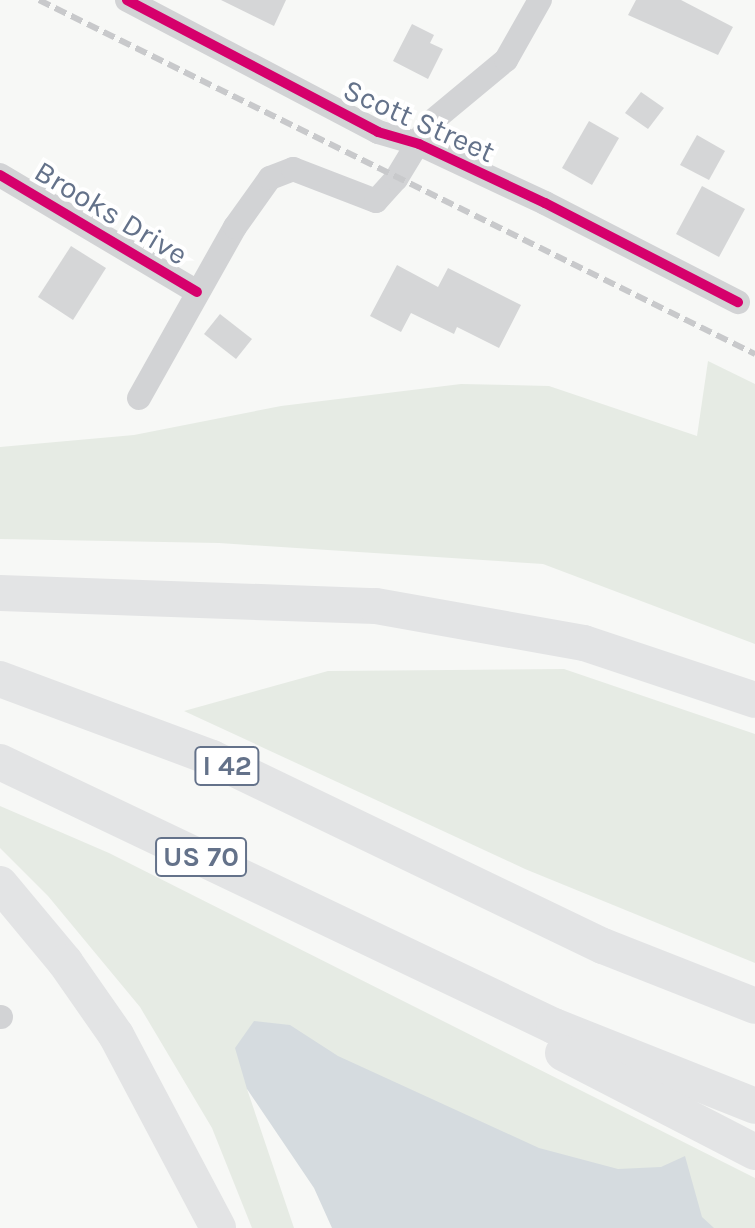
<!DOCTYPE html>
<html>
<head>
<meta charset="utf-8">
<style>
  body { margin:0 }
  #map { position:relative; width:755px; height:1228px; overflow:hidden; background:#f7f8f6; font-family:Karla,sans-serif }
  div>[style] { position:absolute }
  [style*='--x'] { left:calc(var(--x)*1px); top:calc(var(--y)*1px); width:calc(var(--w)*1px); rotate:calc(var(--a)*1deg) }
  .green>* { inset:0; background:#e6ebe4 }
  .water>* { inset:0; background:#d5dbdf }
  .building>* { inset:0; background:#d5d6d7 }
  .minor>* { height:24px; margin:-12px; padding:0 12px; transform-origin:12px; border-radius:12px; background:#d2d3d5 }
  .highway>* { height:36px; margin:-18px; padding:0 18px; transform-origin:18px; border-radius:18px; background:#e3e4e5 }
  .rail>* { height:6px; margin-top:-3px; transform-origin:0; background:repeating-linear-gradient(90deg,#c8c9cb 0 12px,transparent 0 18px) }
  .cycleway>* { height:10px; margin:-5px; padding:0 5px; transform-origin:5px; border-radius:5px; background:#d6006c }
  span { translate:-50% -50%; white-space:nowrap; text-align:center; line-height:1.15; -webkit-text-stroke:8px #fff; paint-order:stroke }
  .shield-label span { padding:2px 6px; background:#fff; border:2px solid; border-radius:6px; -webkit-text-stroke-width:0 }
  .shield-label { font-size:28px; color:#64728a; font-weight:700 }
  .street-label { font-size:30px; color:#64728a }
</style>
</head>
<body>
<div id="map">
  <div class="green">
    <i style="clip-path:polygon(708px 361px,755px 384px,755px 644px,543px 564px,219px 543px,0 539px,0 447px,134px 435px,281px 406px,461px 384px,549px 386px,697px 436px)"></i>
    <i style="clip-path:polygon(564px 669px,755px 734px,755px 963px,525px 869px,184px 711px,328px 671px)"></i>
    <i style="clip-path:polygon(0 806px,109px 853px,755px 1178px,755px 1228px,679px 1228px,255px 1053px,247px 1089px,294px 1228px,252px 1228px,212px 1128px,140px 1007px,48px 896px,0 848px)"></i>
  </div>
  <div class="water">
    <i style="clip-path:polygon(254px 1021px,290px 1025px,338px 1056px,539px 1148px,618px 1169px,661px 1167px,685px 1156px,702px 1217px,714px 1228px,332px 1228px,314px 1188px,247px 1089px,235px 1048px)"></i>
  </div>
  <div class="building">
    <i style="clip-path:polygon(221px 0,286px 0,274px 26px)"></i>
    <i style="clip-path:polygon(636px 0,681px 0,733px 27px,718px 55px,628px 15px)"></i>
    <i style="clip-path:polygon(412px 24px,434px 35px,430px 43px,443px 49px,428px 79px,393px 61px)"></i>
    <i style="clip-path:polygon(641px 92px,664px 108px,648px 129px,625px 113px)"></i>
    <i style="clip-path:polygon(589px 121px,619px 138px,592px 185px,562px 168px)"></i>
    <i style="clip-path:polygon(697px 135px,725px 151px,709px 180px,680px 165px)"></i>
    <i style="clip-path:polygon(702px 186px,745px 209px,719px 257px,676px 234px)"></i>
    <i style="clip-path:polygon(71px 246px,106px 268px,73px 320px,38px 297px)"></i>
    <i style="clip-path:polygon(397px 265px,438px 287px,448px 268px,521px 305px,499px 348px,457px 327px,454px 334px,411px 313px,401px 332px,370px 316px)"></i>
    <i style="clip-path:polygon(220px 314px,252px 339px,236px 359px,204px 334px)"></i>
  </div>
  <div class="minor">
    <i style="--x:127;--y:0;--w:284;--a:27.7"></i>
    <i style="--x:378;--y:132;--w:43;--a:16.3"></i>
    <i style="--x:419;--y:144;--w:139;--a:25.1"></i>
    <i style="--x:545;--y:203;--w:217;--a:27.2"></i>
    <i style="--x:0;--y:175;--w:229;--a:30.7"></i>
    <i style="--x:139;--y:398;--w:196;--a:-60.7"></i>
    <i style="--x:235;--y:227;--w:60;--a:-54.5"></i>
    <i style="--x:270;--y:178;--w:25;--a:-21"></i>
    <i style="--x:293;--y:169;--w:89;--a:21.1"></i>
    <i style="--x:376;--y:201;--w:30;--a:-48"></i>
    <i style="--x:396;--y:179;--w:66;--a:-58.7"></i>
    <i style="--x:430;--y:123;--w:99;--a:-39.7"></i>
    <i style="--x:506;--y:60;--w:69;--a:-60.5"></i>
    <i style="--x:0;--y:1017;--w:1;--a:0"></i>
  </div>
  <div class="highway">
    <i style="--x:0;--y:593;--w:376;--a:2"></i>
    <i style="--x:376;--y:606;--w:211;--a:10.1"></i>
    <i style="--x:584;--y:643;--w:180;--a:18.4"></i>
    <i style="--x:0;--y:679;--w:226;--a:20.4"></i>
    <i style="--x:212;--y:758;--w:434;--a:25.7"></i>
    <i style="--x:603;--y:946;--w:163;--a:21.5"></i>
    <i style="--x:0;--y:762;--w:614;--a:25.48"></i>
    <i style="--x:554;--y:1026;--w:216;--a:21.7"></i>
    <i style="--x:0;--y:884;--w:102;--a:50.2"></i>
    <i style="--x:65;--y:962;--w:89;--a:55.1"></i>
    <i style="--x:116;--y:1035;--w:218;--a:62.1"></i>
    <i style="--x:563;--y:1053;--w:216;--a:27.3"></i>
  </div>
  <div class="rail">
    <i style="--x:39;--y:0;--w:799;--a:26.31"></i>
  </div>
  <div class="cycleway">
    <i style="--x:127;--y:0;--w:284;--a:27.7"></i>
    <i style="--x:378;--y:132;--w:43;--a:16.3"></i>
    <i style="--x:419;--y:144;--w:139;--a:25.1"></i>
    <i style="--x:545;--y:203;--w:217;--a:27.2"></i>
    <i style="--x:0;--y:175;--w:229;--a:30.7"></i>
  </div>
  <div class="shield-label">
    <span style="left:227px;top:766px">I 42</span>
    <span style="left:201px;top:857px">US 70</span>
  </div>
  <div class="street-label">
    <span style="left:419px;top:121px;rotate:24deg">Scott Street</span>
    <span style="left:111px;top:213px;rotate:31deg">Brooks Drive</span>
  </div>
</div>
</body>
</html>
